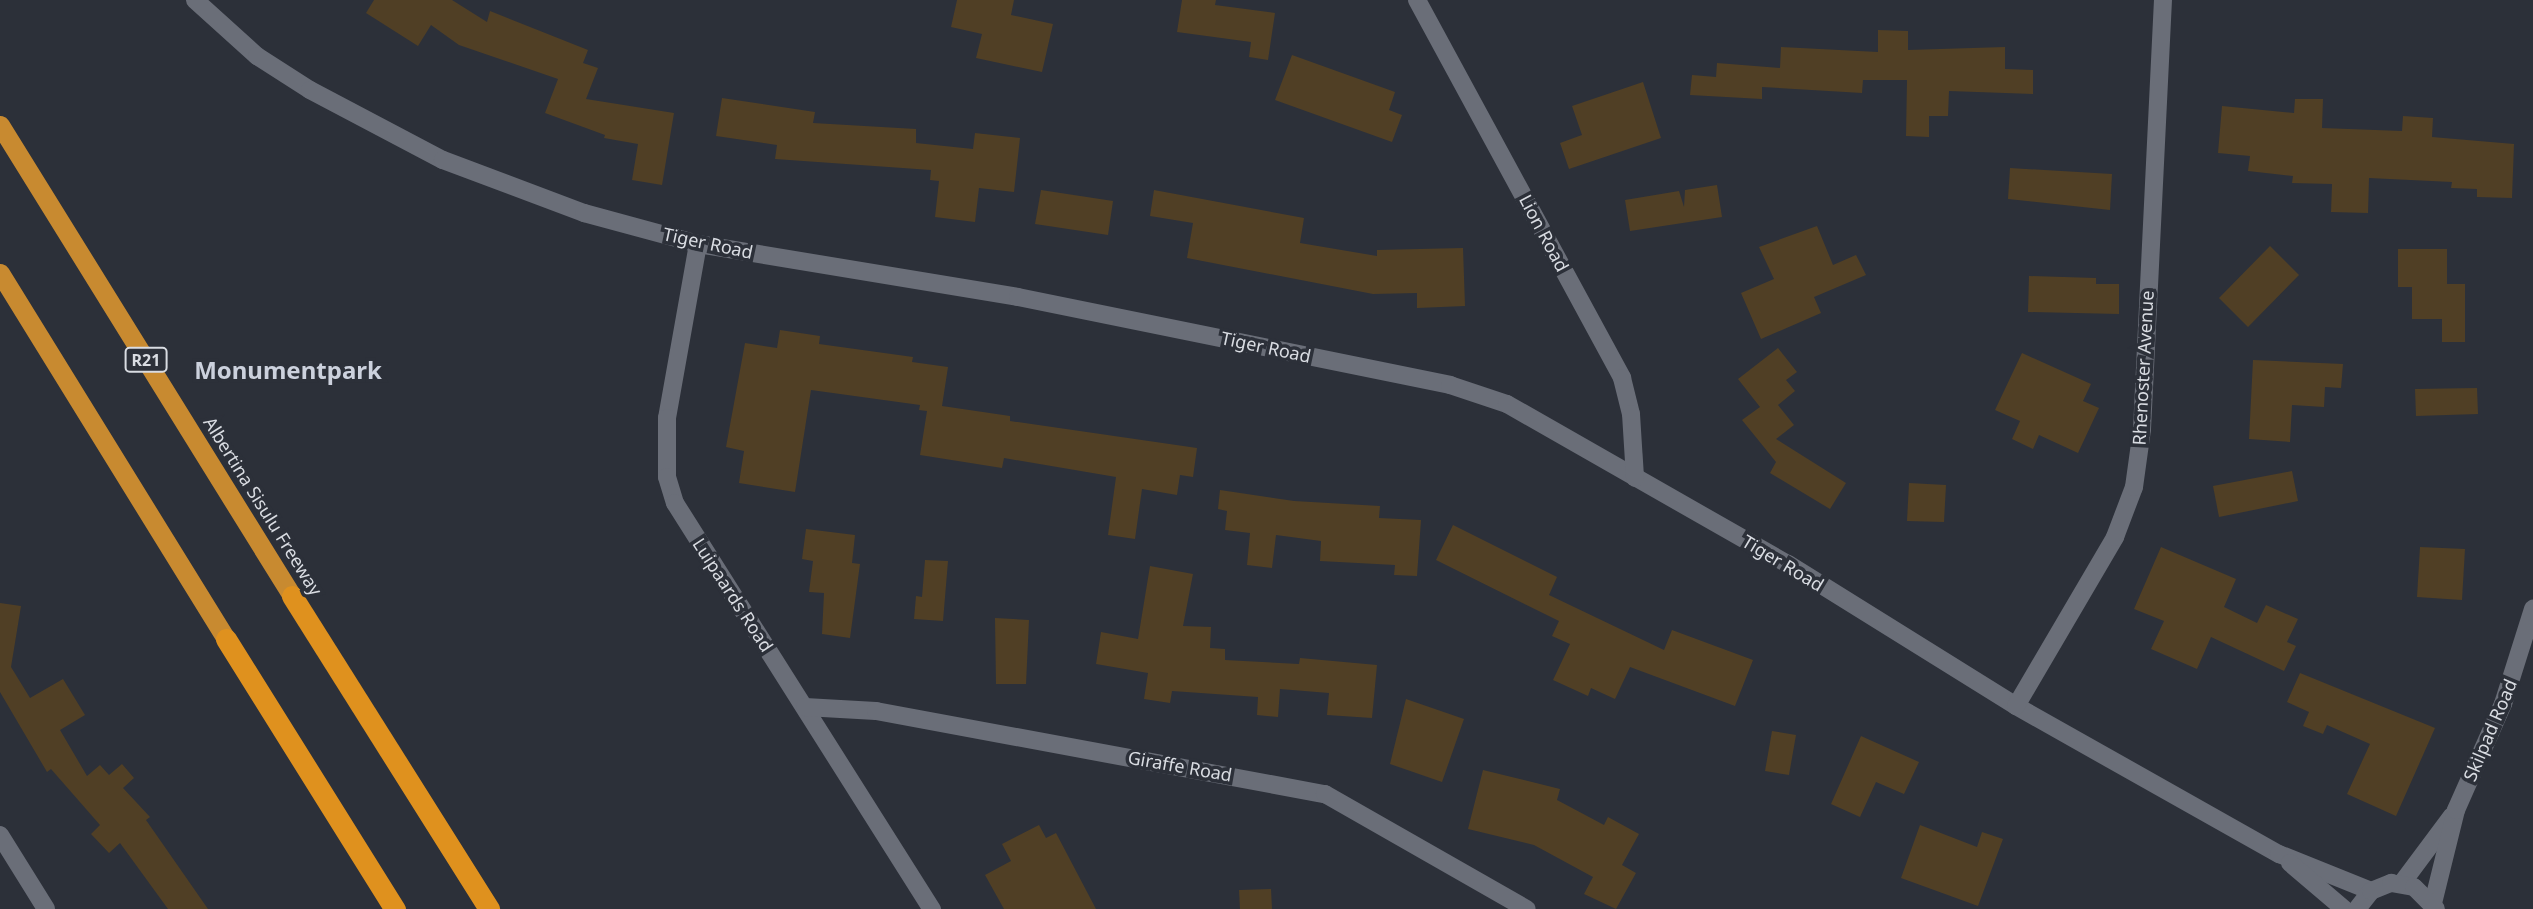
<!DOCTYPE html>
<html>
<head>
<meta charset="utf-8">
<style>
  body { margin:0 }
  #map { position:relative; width:2533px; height:909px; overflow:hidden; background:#2c3039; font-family:"Noto Sans",sans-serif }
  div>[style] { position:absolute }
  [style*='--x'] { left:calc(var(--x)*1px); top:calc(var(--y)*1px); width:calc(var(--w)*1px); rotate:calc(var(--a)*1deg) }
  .building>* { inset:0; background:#503f25 }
  .minor>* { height:18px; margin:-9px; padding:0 9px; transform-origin:9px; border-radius:9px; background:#6a6e78 }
  .trunk>* { height:19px; margin:-9.5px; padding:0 9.5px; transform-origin:9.5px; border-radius:9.5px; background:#c88a30 }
  .motorway>* { height:21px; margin:-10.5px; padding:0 10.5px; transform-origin:10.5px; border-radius:10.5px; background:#df911e }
  span { translate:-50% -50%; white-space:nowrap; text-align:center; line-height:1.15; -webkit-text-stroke:7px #2c3039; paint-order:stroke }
  .shield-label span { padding:2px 5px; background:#2c3039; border:2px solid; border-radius:5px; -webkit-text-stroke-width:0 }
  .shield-label { font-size:16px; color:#d9dce2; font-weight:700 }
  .street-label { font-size:18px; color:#d9dce2 }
  .district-label { font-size:24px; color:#ccd1dd; font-weight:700 }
</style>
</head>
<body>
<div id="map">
  <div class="building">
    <i style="clip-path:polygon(374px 0,452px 0,487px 22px,490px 11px,588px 50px,583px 63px,598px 68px,586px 99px,674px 113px,662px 185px,632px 180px,638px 144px,604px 138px,605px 135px,545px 113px,558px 79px,459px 45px,431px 25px,418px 46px,366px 13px)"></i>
    <i style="clip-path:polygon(957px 0,1014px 0,1011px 15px,1053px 24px,1042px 72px,976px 58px,982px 34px,951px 27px)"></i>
    <i style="clip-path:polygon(1182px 0,1216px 0,1215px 5px,1275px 13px,1268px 60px,1249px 57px,1251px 42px,1177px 32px)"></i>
    <i style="clip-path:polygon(1878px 30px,1908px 31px,1908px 50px,2005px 47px,2005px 69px,2033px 70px,2033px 94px,1949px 91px,1948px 116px,1929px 116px,1929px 137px,1906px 136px,1907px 80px,1863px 80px,1862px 93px,1762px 87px,1762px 99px,1690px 95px,1692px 75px,1716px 77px,1717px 63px,1780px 68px,1781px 47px,1878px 52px)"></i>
    <i style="clip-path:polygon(1292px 55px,1395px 92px,1389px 110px,1402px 115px,1392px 142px,1275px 100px)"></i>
    <i style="clip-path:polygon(1643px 82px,1661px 138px,1569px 169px,1560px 143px,1582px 135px,1572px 106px)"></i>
    <i style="clip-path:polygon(722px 98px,815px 112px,813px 123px,916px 129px,916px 143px,973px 149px,975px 133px,1020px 138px,1014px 192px,979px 188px,975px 222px,935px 217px,939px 181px,930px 180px,931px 170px,775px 159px,777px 145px,716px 136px)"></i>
    <i style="clip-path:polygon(2295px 99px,2323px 99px,2322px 128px,2402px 131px,2403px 116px,2433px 118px,2432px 137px,2514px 144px,2512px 198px,2477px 197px,2477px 189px,2451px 188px,2452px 182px,2369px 178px,2368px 213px,2331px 212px,2332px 184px,2292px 183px,2293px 176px,2248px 171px,2250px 156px,2218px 153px,2222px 106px,2294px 113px)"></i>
    <i style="clip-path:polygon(2010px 168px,2112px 174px,2110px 210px,2008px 199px)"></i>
    <i style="clip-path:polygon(1717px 185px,1722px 217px,1630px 231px,1625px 200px,1679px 191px,1684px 207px,1685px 190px)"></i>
    <i style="clip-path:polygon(1041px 190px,1113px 201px,1108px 235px,1035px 224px)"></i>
    <i style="clip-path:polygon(1154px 190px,1304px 218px,1300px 243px,1377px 256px,1377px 250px,1463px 248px,1465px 306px,1417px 308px,1417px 293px,1373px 294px,1187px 258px,1193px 223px,1150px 216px)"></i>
    <i style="clip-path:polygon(1817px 226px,1833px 265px,1856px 255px,1866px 275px,1814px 297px,1821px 313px,1761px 339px,1741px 293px,1774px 279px,1759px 247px)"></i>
    <i style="clip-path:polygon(2270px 246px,2299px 275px,2248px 327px,2219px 298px)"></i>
    <i style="clip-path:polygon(2398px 249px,2447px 249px,2447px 284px,2465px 284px,2465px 342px,2442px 342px,2442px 319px,2412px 319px,2412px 287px,2398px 287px)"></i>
    <i style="clip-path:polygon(2029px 276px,2096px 278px,2096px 284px,2119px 284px,2119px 314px,2028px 312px)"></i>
    <i style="clip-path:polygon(780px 330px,820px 336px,819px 344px,913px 357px,912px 362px,948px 367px,942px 406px,1010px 416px,1010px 421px,1197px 448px,1193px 477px,1180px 475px,1177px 495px,1142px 489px,1135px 539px,1108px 535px,1116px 477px,1004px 458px,1002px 468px,920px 455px,927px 411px,919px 410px,920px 405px,811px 390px,795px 492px,739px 483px,744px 451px,726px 447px,745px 343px,777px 348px)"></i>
    <i style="clip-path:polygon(1778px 348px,1797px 372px,1786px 380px,1795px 391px,1778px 405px,1794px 425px,1776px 439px,1846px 483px,1830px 509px,1770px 473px,1776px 462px,1742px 420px,1760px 407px,1738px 379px)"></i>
    <i style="clip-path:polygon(2022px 353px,2091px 384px,2083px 401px,2099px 408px,2078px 453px,2039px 435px,2033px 449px,2012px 439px,2020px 421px,1995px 410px)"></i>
    <i style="clip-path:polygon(2253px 360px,2343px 364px,2341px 388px,2325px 387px,2324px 407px,2292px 405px,2290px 442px,2249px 439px)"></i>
    <i style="clip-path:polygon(2477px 388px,2478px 414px,2416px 416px,2415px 389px)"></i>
    <i style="clip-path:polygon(2292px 471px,2298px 501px,2219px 517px,2213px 486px)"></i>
    <i style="clip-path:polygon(1909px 483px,1946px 485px,1944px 522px,1907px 521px)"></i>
    <i style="clip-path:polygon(1220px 490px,1294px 501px,1380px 506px,1379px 518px,1421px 520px,1417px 576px,1394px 575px,1395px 565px,1320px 561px,1321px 541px,1276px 535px,1272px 568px,1247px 565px,1250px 533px,1225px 530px,1227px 511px,1218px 509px)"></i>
    <i style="clip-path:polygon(1453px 525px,1557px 577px,1549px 595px,1664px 650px,1672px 630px,1753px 660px,1735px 706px,1630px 667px,1615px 699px,1591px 688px,1588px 696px,1553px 680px,1570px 644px,1552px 636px,1559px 621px,1436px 560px)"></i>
    <i style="clip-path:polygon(806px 529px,855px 535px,852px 563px,860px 564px,850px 638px,822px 634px,824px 593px,809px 592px,813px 561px,802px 559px)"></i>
    <i style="clip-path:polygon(2161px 547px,2236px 579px,2224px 607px,2257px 623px,2266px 605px,2298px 619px,2287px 642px,2296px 646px,2284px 671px,2211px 637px,2197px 669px,2151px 649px,2164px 621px,2134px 609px)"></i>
    <i style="clip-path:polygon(2420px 547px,2465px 549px,2462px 600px,2417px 597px)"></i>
    <i style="clip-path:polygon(925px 560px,948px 561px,943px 621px,914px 619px,916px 596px,922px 597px)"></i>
    <i style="clip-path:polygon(1150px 566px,1193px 574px,1183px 626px,1211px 627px,1210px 648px,1225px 649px,1225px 660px,1299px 664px,1300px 658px,1377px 665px,1372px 718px,1327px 715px,1329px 693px,1280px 689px,1278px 717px,1257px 715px,1258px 697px,1172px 691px,1170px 703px,1144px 699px,1148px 673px,1096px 664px,1101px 632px,1138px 639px)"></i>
    <i style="clip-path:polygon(0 603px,21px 606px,11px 667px,30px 698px,63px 679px,85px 715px,60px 730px,87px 776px,100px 765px,109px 775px,122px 764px,134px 778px,123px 788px,150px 817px,146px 820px,208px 909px,168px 909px,120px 843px,109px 853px,91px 834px,100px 825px,51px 769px,47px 772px,0 692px)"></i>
    <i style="clip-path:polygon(995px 618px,1029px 620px,1026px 684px,996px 684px)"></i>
    <i style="clip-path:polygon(2300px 673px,2435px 728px,2396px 816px,2347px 794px,2370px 744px,2327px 725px,2323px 734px,2303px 726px,2309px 712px,2287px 702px)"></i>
    <i style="clip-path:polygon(1406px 699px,1464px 719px,1442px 782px,1390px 764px)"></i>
    <i style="clip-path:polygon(1772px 731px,1796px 735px,1789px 775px,1765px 771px)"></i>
    <i style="clip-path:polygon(1861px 736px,1919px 762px,1904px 794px,1876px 782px,1860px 817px,1831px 804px)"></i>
    <i style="clip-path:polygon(1483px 770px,1560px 789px,1557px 800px,1604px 825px,1608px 817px,1639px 834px,1622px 865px,1636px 873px,1616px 909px,1584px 894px,1593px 877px,1534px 845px,1468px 829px)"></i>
    <i style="clip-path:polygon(1039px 825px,1046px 838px,1056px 833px,1096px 909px,1004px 909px,985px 875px,1011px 861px,1002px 844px)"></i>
    <i style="clip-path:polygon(1920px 825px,1977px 847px,1982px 832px,2003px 839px,1978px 906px,1901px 878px)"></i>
    <i style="clip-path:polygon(1271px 889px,1272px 909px,1240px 909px,1239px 890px)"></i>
  </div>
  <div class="minor">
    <i style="--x:195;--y:0;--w:84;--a:42.1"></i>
    <i style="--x:257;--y:56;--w:63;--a:32.7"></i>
    <i style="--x:310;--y:90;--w:150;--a:27.8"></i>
    <i style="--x:443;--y:160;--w:151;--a:20.6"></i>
    <i style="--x:584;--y:213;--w:118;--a:15.2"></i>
    <i style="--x:698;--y:244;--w:324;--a:9.4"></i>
    <i style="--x:1018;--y:297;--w:441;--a:11.5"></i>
    <i style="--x:1450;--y:385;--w:60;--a:18.4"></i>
    <i style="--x:1507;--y:404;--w:323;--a:29.7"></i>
    <i style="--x:1788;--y:564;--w:269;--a:31.9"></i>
    <i style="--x:2016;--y:706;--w:302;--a:29.4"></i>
    <i style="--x:2279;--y:854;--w:99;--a:21.9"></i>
    <i style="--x:1417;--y:0;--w:430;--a:61.5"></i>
    <i style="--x:1622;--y:378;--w:37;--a:76"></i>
    <i style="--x:1631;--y:414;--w:64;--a:86.4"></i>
    <i style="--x:698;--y:244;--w:177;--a:100.1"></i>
    <i style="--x:667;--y:418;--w:59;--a:90"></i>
    <i style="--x:667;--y:477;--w:27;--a:73"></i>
    <i style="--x:675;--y:503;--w:481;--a:57.7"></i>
    <i style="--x:2016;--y:706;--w:196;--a:-59.6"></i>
    <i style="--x:2115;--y:537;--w:53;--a:-69.2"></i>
    <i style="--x:2134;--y:487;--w:59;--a:-82.1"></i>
    <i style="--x:2142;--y:429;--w:430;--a:-87.2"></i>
    <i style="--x:805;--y:707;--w:71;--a:3.2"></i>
    <i style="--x:876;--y:711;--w:457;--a:10.5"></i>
    <i style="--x:1325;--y:794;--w:232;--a:29.7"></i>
    <i style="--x:0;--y:835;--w:87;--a:58.1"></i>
    <i style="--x:2290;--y:863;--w:71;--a:40.4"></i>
    <i style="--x:2402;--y:883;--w:84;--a:-53.3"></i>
    <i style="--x:2433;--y:903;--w:96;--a:-76.1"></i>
    <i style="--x:2456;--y:810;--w:116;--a:-66.1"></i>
    <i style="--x:2503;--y:704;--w:100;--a:-72.5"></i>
    <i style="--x:2357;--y:909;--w:23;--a:-52"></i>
    <i style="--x:2371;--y:891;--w:22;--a:-22"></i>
    <i style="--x:2391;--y:883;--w:23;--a:10"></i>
    <i style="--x:2414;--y:887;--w:31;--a:45"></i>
  </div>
  <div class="trunk">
    <i style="--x:0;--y:125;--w:554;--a:58.2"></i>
    <i style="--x:0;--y:273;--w:430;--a:58.3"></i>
  </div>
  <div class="motorway">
    <i style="--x:292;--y:596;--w:370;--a:57.8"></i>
    <i style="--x:226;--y:639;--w:319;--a:58"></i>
  </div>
  <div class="shield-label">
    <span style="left:146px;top:360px">R21</span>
  </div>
  <div class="street-label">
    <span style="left:1544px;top:233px;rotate:62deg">Lion Road</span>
    <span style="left:708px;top:243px;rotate:12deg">Tiger Road</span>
    <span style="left:1266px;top:347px;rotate:12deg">Tiger Road</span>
    <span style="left:2143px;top:368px;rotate:-87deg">Rhenoster Avenue</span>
    <span style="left:263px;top:506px;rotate:58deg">Albertina Sisulu Freeway</span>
    <span style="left:1783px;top:563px;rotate:31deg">Tiger Road</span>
    <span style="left:733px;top:595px;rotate:57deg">Luipaards Road</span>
    <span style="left:2490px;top:730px;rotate:-67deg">Skilpad Road</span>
    <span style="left:1180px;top:766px;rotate:10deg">Giraffe Road</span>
  </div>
  <div class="district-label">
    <span style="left:288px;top:370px">Monumentpark</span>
  </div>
</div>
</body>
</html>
